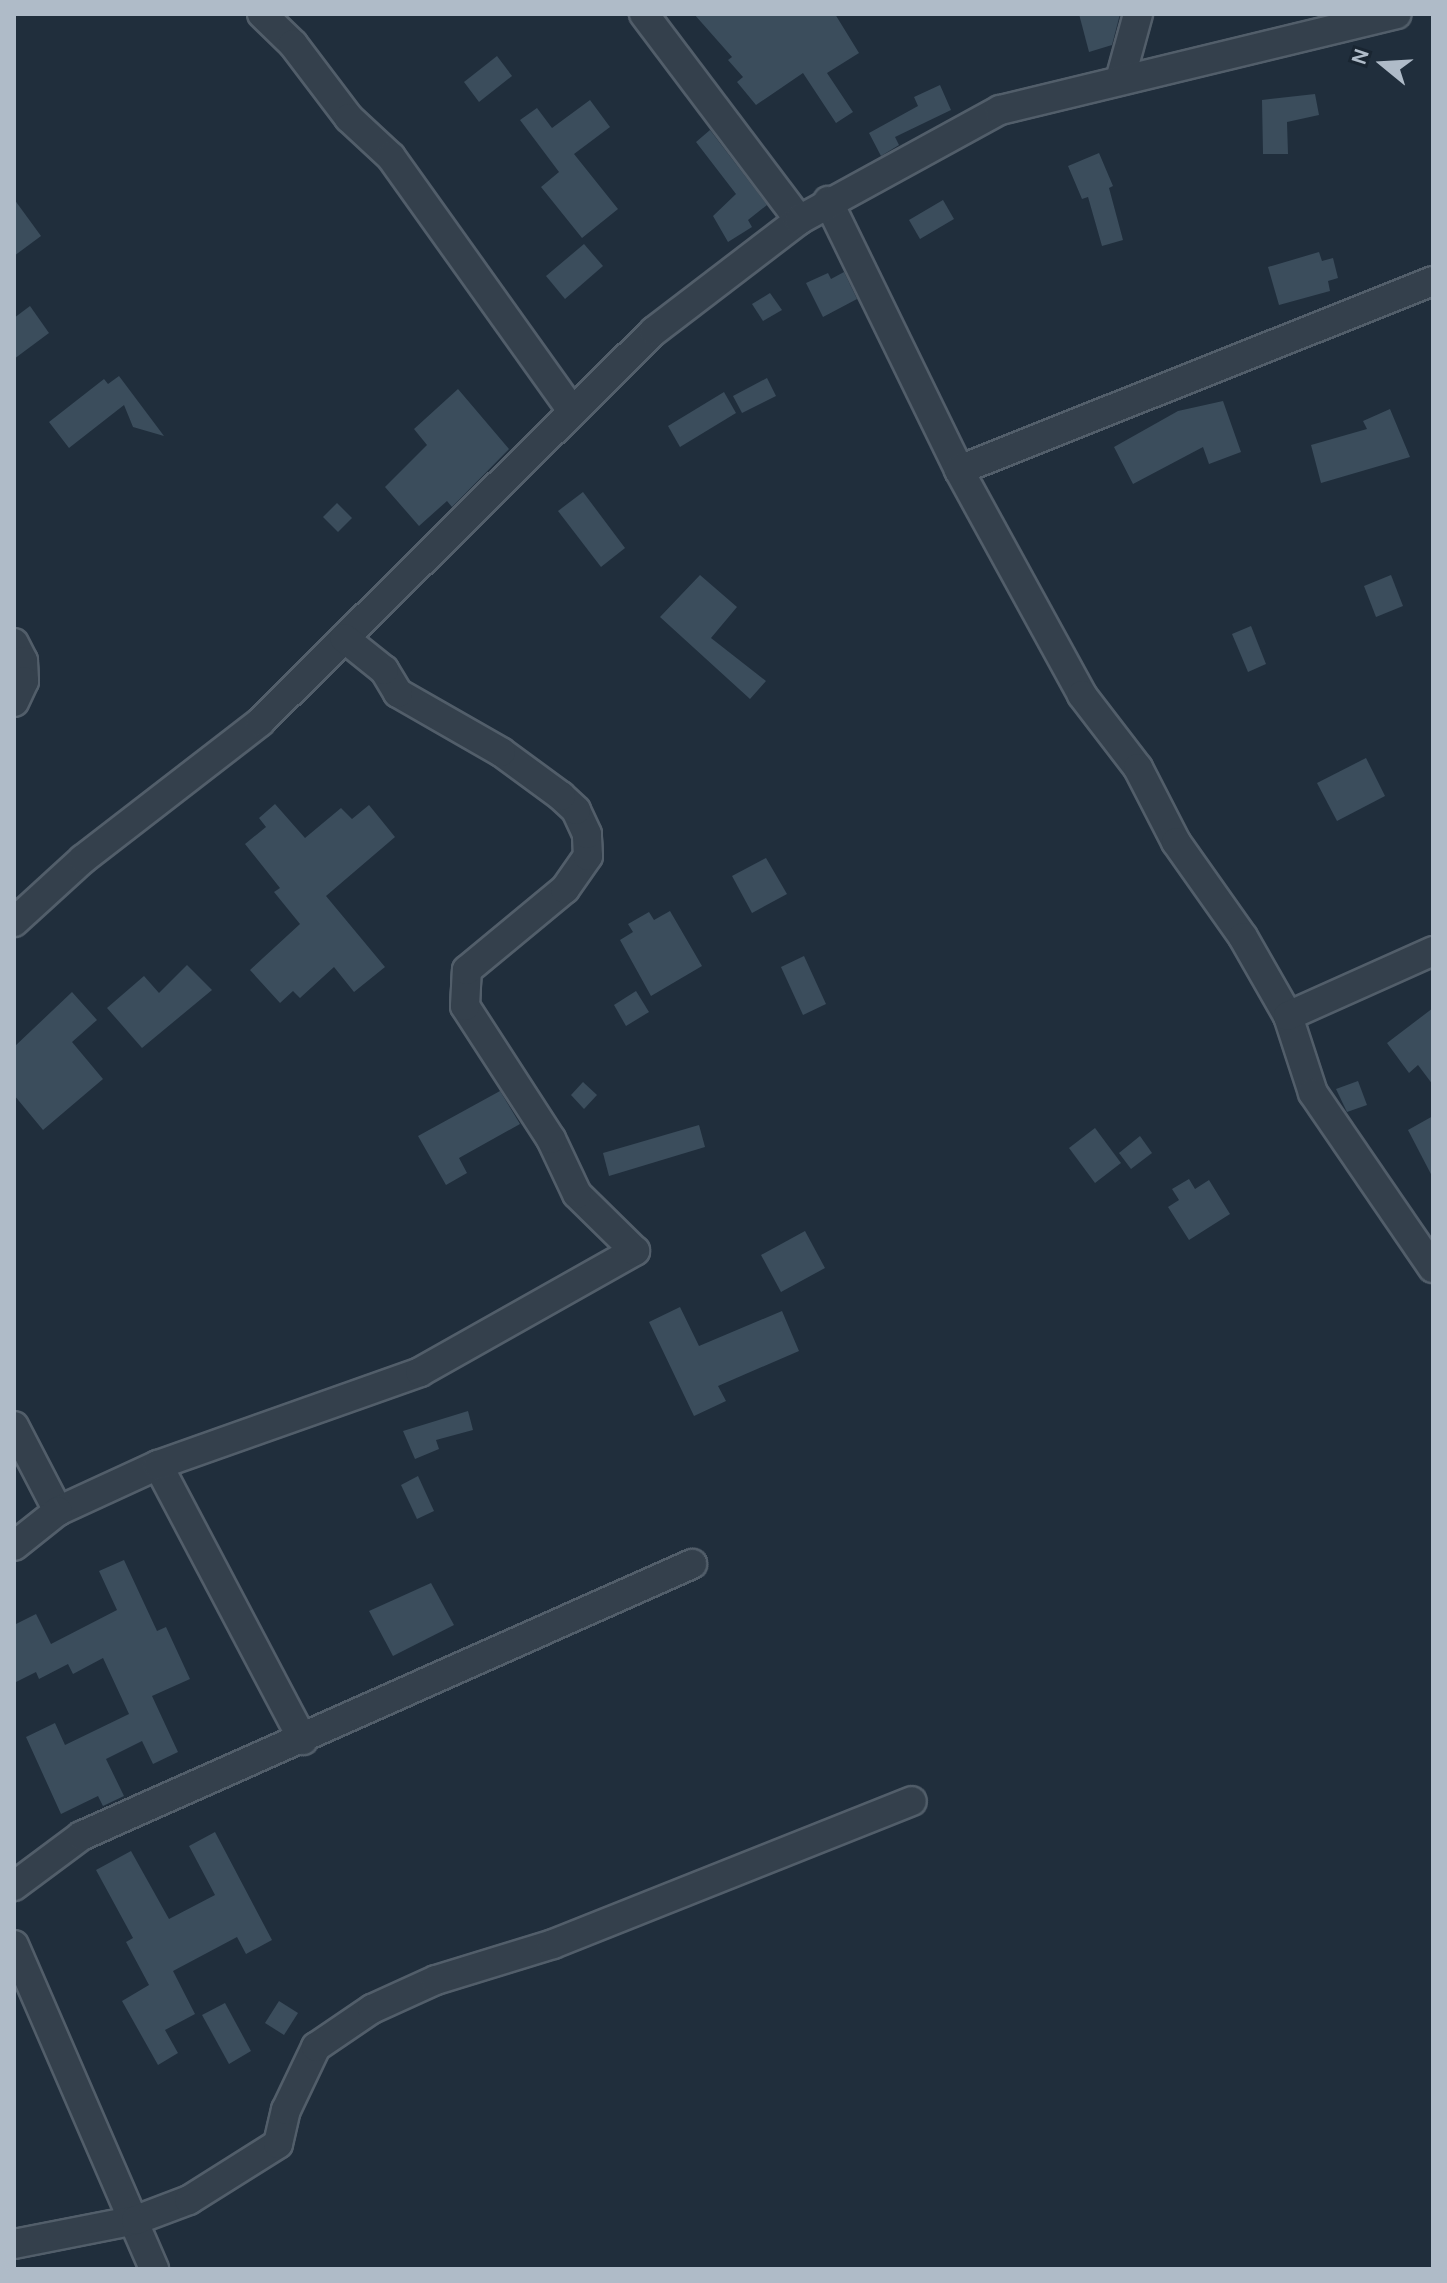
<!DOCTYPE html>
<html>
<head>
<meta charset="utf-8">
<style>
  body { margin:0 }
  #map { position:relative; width:1447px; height:2283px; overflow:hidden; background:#202e3c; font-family:Karla,sans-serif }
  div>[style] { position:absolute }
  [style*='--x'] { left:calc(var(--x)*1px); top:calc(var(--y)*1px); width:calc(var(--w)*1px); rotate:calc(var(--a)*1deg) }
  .building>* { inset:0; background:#3b4d5c }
  .roads { filter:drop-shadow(2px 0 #525e6a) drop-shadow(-2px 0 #525e6a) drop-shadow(0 2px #525e6a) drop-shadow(0 -2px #525e6a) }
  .minor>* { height:28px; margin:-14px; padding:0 14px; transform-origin:14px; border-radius:14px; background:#34404c }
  span { translate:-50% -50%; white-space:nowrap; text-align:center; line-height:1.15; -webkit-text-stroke:6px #192531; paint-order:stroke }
  .frame { position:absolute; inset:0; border:16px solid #afbbc8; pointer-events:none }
  .north { position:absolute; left:1343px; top:24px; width:80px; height:80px; -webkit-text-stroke:6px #192531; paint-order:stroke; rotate:288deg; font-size:22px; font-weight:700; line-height:32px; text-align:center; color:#afbbc8 }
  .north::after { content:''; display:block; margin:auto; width:28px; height:36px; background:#afbbc8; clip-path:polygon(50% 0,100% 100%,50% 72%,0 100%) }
</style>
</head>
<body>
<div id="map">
  <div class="building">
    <i style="clip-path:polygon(694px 14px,835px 14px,859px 53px,827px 73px,853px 112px,836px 123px,803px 73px,756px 105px,737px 82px,743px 77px,728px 60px,732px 57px)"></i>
    <i style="clip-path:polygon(1079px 14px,1120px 14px,1112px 45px,1089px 52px)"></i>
    <i style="clip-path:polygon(497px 56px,512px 76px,479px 102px,464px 82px)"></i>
    <i style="clip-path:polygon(940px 85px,951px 110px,895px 137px,899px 145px,881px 156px,869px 133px,918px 106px,914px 97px)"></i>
    <i style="clip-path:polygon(1315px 94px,1319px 115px,1287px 122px,1288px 154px,1263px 154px,1262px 100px)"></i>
    <i style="clip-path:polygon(590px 100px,610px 127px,574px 154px,618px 209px,582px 238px,541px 187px,559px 172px,520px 120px,537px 108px,552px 128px)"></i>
    <i style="clip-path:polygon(710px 130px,767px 205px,748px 220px,752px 227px,728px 242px,713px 216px,736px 194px,696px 142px)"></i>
    <i style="clip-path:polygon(1099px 153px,1113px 186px,1109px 188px,1123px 240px,1102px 246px,1088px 197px,1082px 199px,1068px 166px)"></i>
    <i style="clip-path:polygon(14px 199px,41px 236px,14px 256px)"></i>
    <i style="clip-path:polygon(943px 200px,954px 219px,920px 239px,909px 220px)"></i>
    <i style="clip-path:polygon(584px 244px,603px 266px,565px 299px,546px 276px)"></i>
    <i style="clip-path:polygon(1319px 252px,1322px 261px,1333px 258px,1338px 278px,1328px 281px,1330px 291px,1279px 305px,1268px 267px)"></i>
    <i style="clip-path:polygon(844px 272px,857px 299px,823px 317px,806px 283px,828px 273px,831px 279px)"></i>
    <i style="clip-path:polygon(770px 293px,782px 310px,763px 321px,752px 304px)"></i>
    <i style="clip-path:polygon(30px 306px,49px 333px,14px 359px,14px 318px)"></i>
    <i style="clip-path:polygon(119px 376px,164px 436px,133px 427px,124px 405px,69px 448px,49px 422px,104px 379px,108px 384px)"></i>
    <i style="clip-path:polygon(767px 378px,776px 396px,742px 413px,733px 396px)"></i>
    <i style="clip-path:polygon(458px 389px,509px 449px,452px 507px,447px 501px,419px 526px,385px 487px,427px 445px,414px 429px)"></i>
    <i style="clip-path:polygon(724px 392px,736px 413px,680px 447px,668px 426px)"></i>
    <i style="clip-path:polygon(1223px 401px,1241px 452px,1209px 464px,1203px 447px,1133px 484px,1114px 447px,1178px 411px)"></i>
    <i style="clip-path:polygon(1390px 409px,1410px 457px,1321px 483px,1311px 445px,1367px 429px,1363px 421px)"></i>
    <i style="clip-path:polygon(583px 492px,625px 548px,601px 567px,558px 511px)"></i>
    <i style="clip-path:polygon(337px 503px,352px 518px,338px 532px,323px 517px)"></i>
    <i style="clip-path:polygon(700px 575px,737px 607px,711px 638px,766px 681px,750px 699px,660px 617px)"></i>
    <i style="clip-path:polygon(1391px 575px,1403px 606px,1376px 617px,1364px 586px)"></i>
    <i style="clip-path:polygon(1251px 626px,1266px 664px,1248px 672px,1232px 634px)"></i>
    <i style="clip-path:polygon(1366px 758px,1385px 796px,1337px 821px,1317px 783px)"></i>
    <i style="clip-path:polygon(275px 804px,305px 838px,341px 808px,352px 819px,369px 805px,395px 837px,326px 896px,385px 967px,354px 992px,334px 967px,300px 998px,293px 991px,280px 1003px,250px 970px,300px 924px,274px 892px,280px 888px,245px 844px,266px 827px,259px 818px)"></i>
    <i style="clip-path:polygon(766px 858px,787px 894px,752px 913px,732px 876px)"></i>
    <i style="clip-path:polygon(670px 911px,702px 966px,651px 996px,620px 940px,633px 932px,628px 924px,649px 912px,654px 920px)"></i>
    <i style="clip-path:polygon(804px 956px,826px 1004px,803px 1015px,781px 967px)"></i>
    <i style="clip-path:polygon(187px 965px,212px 990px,142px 1048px,107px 1008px,144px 976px,159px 993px)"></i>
    <i style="clip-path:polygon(636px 991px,649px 1012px,626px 1026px,614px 1005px)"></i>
    <i style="clip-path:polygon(72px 992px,97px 1020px,72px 1042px,103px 1079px,43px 1130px,14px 1095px,14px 1047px)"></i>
    <i style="clip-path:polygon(1433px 1008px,1433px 1085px,1418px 1065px,1409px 1073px,1387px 1043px)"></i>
    <i style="clip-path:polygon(1358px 1081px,1367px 1105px,1347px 1112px,1336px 1089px)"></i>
    <i style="clip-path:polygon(583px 1082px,597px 1095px,584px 1109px,571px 1095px)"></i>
    <i style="clip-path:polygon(500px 1091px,520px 1124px,459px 1158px,467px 1173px,446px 1185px,418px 1136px)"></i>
    <i style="clip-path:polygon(1433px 1116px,1433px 1178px,1408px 1130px)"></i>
    <i style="clip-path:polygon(699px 1125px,705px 1147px,609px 1176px,603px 1153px)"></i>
    <i style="clip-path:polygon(1095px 1128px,1121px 1163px,1095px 1183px,1069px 1148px)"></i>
    <i style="clip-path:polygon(1140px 1136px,1152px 1153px,1131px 1169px,1119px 1153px)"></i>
    <i style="clip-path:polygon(1189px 1179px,1195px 1189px,1209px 1180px,1230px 1214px,1189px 1240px,1168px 1207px,1179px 1200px,1172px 1189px)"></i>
    <i style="clip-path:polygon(805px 1231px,825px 1268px,781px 1292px,761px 1255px)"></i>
    <i style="clip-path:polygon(680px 1307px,699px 1346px,782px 1311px,799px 1351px,718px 1386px,726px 1401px,694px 1416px,649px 1322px)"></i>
    <i style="clip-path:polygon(468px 1411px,473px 1430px,436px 1440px,439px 1449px,415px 1459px,403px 1431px)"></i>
    <i style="clip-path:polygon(418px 1476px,434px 1511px,417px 1519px,401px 1485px)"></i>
    <i style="clip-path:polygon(124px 1560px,157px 1631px,166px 1627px,190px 1679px,152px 1696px,178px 1752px,153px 1764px,142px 1741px,106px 1759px,124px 1796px,103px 1806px,98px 1796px,61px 1814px,26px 1737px,55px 1723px,65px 1745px,129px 1714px,103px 1658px,73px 1674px,68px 1664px,39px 1679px,36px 1672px,14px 1683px,14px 1625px,36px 1614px,51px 1644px,117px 1610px,99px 1571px)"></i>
    <i style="clip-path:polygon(431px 1583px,454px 1625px,393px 1656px,369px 1611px)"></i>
    <i style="clip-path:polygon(215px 1832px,272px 1940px,246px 1954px,237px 1937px,173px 1971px,195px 2014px,165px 2030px,178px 2053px,158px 2065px,122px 2001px,149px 1985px,126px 1942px,133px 1938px,96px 1870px,131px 1851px,169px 1919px,215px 1895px,189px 1846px)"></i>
    <i style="clip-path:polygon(279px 2001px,298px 2013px,284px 2035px,265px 2023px)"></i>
    <i style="clip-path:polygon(225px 2003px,251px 2051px,229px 2064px,202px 2015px)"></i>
  </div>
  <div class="roads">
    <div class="minor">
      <i style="--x:262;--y:14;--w:43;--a:44.1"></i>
      <i style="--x:293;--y:44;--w:93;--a:52.9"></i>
      <i style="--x:349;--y:118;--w:57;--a:42.9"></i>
      <i style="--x:391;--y:157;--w:312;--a:54.5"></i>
      <i style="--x:644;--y:14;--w:258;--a:53"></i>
      <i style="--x:1120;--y:80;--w:68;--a:-74.7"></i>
      <i style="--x:828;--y:201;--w:299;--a:64"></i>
      <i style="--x:959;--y:470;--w:256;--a:61.3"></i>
      <i style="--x:1082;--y:695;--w:92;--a:52.5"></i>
      <i style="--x:1138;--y:768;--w:83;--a:62.8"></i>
      <i style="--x:1176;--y:842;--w:116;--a:54.8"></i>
      <i style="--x:1243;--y:937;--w:91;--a:60.3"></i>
      <i style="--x:1288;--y:1016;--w:81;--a:72"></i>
      <i style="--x:1313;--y:1093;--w:212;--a:55.6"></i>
      <i style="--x:959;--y:470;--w:510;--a:-21.74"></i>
      <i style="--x:14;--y:643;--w:20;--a:63"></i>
      <i style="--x:23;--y:661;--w:20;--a:87"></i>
      <i style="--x:24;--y:681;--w:23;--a:115"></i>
      <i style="--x:14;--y:922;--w:93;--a:-42.4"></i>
      <i style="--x:83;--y:859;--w:224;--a:-37.7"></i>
      <i style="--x:260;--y:722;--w:555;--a:-44.78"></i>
      <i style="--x:654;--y:331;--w:183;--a:-37.4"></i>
      <i style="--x:799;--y:220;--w:229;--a:-28.7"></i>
      <i style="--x:1000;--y:110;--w:408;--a:-13.6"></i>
      <i style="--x:1288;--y:1016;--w:159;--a:-24.1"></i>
      <i style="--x:14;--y:1426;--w:96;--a:62.6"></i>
      <i style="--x:58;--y:1511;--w:110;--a:-24.7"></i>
      <i style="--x:158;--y:1465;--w:311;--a:62.2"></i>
      <i style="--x:158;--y:1465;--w:278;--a:-19.5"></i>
      <i style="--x:420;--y:1372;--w:247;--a:-29.4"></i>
      <i style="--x:635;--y:1251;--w:81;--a:-135.5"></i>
      <i style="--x:577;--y:1194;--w:61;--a:-115.3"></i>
      <i style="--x:551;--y:1139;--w:158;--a:-122.9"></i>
      <i style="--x:465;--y:1006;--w:36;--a:-87"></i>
      <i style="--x:467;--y:970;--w:127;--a:-39.6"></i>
      <i style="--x:565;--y:889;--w:40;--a:-55.1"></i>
      <i style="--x:588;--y:856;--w:22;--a:-93"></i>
      <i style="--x:587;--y:834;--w:26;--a:-115"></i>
      <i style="--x:576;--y:810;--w:21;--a:-137"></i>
      <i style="--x:561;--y:796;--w:74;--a:-143.7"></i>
      <i style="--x:501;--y:752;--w:119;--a:-150.2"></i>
      <i style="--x:398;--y:693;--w:27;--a:-121"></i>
      <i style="--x:384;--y:670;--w:51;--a:-141.3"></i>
      <i style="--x:14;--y:1546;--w:56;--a:-38.5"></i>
      <i style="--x:14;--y:1886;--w:84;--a:-36.7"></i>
      <i style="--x:81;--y:1836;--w:669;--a:-24"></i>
      <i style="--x:14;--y:1945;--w:353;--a:66.6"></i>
      <i style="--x:14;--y:2244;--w:124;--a:-11.1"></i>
      <i style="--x:136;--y:2220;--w:57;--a:-20.7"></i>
      <i style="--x:189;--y:2200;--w:105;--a:-32.2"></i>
      <i style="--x:278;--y:2144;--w:35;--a:-77"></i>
      <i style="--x:286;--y:2110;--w:70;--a:-64.5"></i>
      <i style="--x:316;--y:2047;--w:68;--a:-34.2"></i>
      <i style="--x:372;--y:2009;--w:70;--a:-24.4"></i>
      <i style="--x:436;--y:1980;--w:122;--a:-17.1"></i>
      <i style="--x:553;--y:1944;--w:386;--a:-21.7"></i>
    </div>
  </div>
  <div class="frame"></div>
  <div class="north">N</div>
</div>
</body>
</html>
